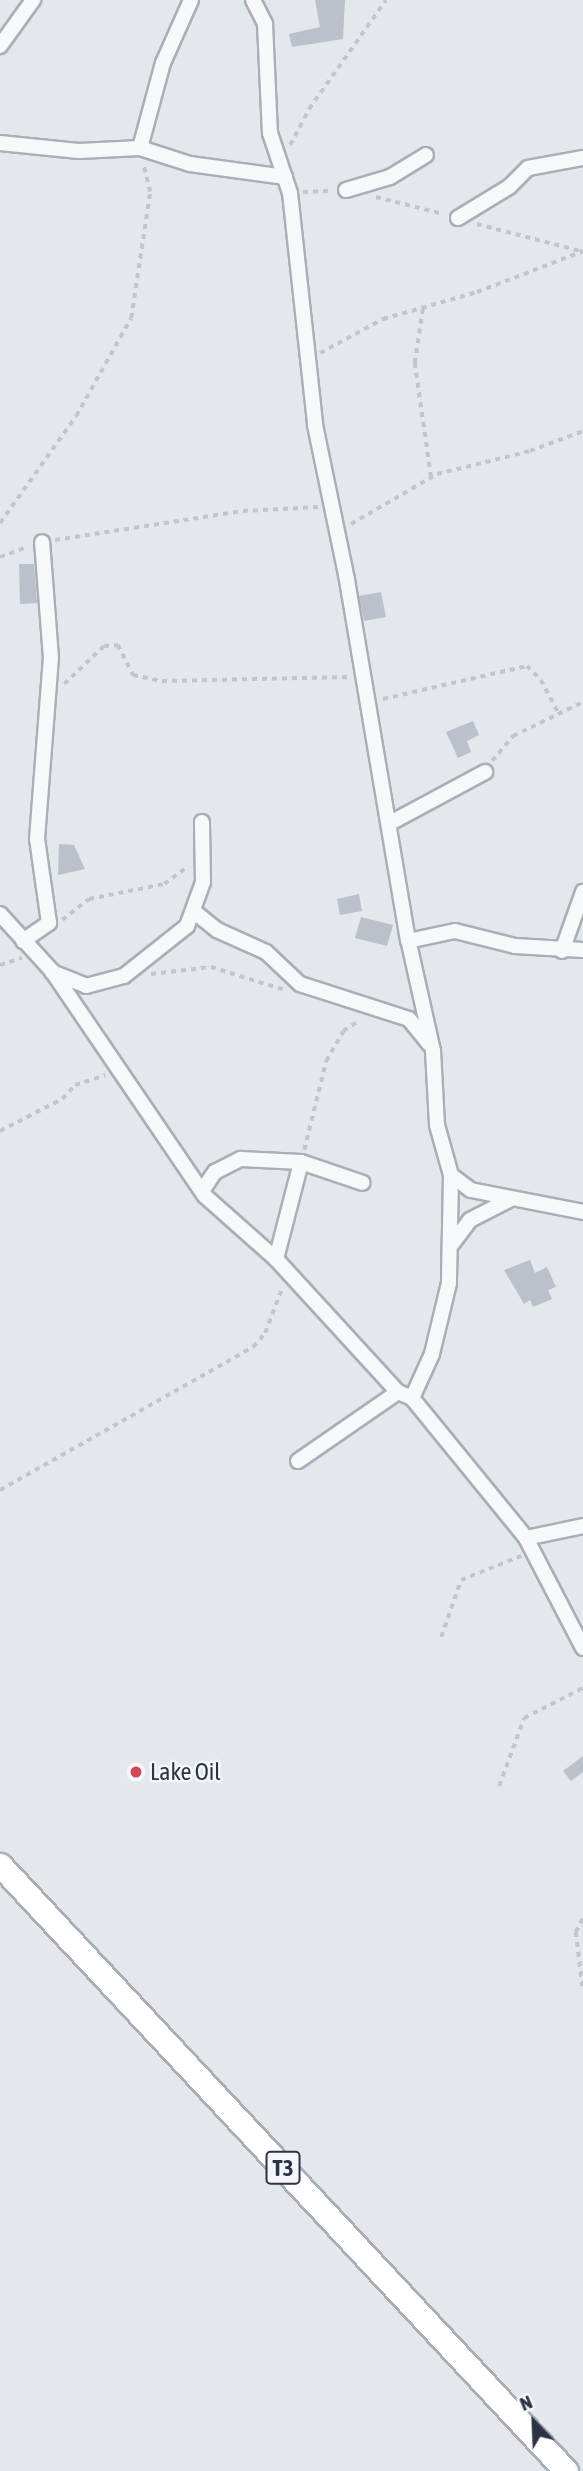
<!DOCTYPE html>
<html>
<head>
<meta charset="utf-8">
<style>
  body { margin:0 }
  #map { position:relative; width:583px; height:2471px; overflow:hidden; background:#e4e7ec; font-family:"Asap Condensed",sans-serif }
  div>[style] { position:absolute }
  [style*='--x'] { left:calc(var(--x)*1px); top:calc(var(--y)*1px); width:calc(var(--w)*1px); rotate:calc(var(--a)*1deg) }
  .building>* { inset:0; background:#bbc0ca }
  .path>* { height:3.5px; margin-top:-1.75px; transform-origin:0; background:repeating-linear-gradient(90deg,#c2c5cb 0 5px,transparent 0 10px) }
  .roads { filter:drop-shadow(2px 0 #a9aeb7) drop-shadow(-2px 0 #a9aeb7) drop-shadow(0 2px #a9aeb7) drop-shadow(0 -2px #a9aeb7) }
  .minor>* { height:14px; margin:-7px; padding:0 7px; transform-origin:7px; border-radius:7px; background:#f7f8fa }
  .trunk>* { height:23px; margin:-11.5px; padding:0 11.5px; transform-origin:11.5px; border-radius:11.5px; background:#fff }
  .dots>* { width:19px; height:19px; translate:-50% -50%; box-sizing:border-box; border:4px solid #f4f6f9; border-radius:50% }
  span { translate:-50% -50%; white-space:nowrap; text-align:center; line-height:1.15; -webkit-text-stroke:5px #f4f6f9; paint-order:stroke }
  .shield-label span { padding:2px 5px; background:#f4f6f9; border:2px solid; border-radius:5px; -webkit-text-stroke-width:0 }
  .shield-label { font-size:23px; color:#2b3445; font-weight:700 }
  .poi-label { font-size:24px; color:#2b3445 }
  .left { translate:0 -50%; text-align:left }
  .north { position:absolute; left:499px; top:2387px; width:70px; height:70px; -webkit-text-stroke:5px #f4f6f9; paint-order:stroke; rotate:337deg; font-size:19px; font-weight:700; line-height:28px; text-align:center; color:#2b3445 }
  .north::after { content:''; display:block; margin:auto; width:24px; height:32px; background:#2b3445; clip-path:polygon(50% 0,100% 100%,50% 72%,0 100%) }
</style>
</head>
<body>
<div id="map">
  <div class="building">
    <i style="clip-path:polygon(315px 0,345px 0,343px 39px,292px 47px,289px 34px,320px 27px)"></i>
    <i style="clip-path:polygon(19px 564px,34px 564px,37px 603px,20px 604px)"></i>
    <i style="clip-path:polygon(381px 592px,386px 617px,364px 621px,359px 596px)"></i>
    <i style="clip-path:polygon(473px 721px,479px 735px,467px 741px,471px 752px,458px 758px,446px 732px)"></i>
    <i style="clip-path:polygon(59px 844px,74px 845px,85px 869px,58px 875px)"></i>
    <i style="clip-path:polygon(359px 894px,362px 911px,340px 915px,337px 899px)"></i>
    <i style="clip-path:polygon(361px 917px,393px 925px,387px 946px,355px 938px)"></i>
    <i style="clip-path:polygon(530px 1260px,535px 1273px,547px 1267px,556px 1287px,548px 1290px,552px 1299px,533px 1307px,530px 1300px,524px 1304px,504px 1270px)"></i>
    <i style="clip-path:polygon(583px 1756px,583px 1772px,571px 1781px,563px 1771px)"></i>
  </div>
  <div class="path">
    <i style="--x:290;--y:145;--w:41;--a:-62.2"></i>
    <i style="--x:309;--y:109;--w:133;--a:-54.8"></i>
    <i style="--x:303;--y:192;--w:27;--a:-2"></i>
    <i style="--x:376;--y:197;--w:69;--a:14.2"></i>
    <i style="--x:477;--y:224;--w:106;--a:14.7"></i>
    <i style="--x:423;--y:309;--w:55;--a:98.4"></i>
    <i style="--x:415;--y:363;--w:114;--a:81.9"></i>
    <i style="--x:320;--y:353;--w:72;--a:-28.4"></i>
    <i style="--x:383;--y:319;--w:98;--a:-16"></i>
    <i style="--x:477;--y:292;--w:114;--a:-21.1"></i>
    <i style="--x:0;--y:523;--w:131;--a:-54.6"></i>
    <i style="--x:76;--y:416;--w:112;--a:-60.7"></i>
    <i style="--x:131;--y:318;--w:127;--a:-81.4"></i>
    <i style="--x:150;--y:192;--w:29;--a:-104"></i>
    <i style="--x:351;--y:524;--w:99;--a:-30.2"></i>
    <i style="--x:437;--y:474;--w:96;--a:-13.9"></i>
    <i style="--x:530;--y:451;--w:57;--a:-20.7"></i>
    <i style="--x:55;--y:540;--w:190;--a:-8.8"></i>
    <i style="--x:243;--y:511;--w:75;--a:-3.1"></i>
    <i style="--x:0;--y:557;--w:30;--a:-20"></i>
    <i style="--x:64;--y:684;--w:55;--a:-43.5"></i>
    <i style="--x:104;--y:646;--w:14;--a:-4"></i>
    <i style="--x:118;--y:645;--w:34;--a:63"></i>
    <i style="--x:133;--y:675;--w:30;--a:12"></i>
    <i style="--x:162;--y:681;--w:188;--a:-1.2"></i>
    <i style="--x:383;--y:699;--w:148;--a:-12.9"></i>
    <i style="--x:527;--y:666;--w:20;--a:45"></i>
    <i style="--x:541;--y:680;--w:36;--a:62"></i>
    <i style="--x:492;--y:761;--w:33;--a:-50"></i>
    <i style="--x:513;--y:736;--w:78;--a:-25.9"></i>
    <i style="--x:62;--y:920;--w:34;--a:-38"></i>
    <i style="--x:89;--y:899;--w:76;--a:-11.3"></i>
    <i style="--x:164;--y:884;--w:29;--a:-36"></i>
    <i style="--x:0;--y:965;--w:23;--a:-18"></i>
    <i style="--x:151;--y:974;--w:60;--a:-6.7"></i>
    <i style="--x:211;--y:967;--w:77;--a:17.3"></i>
    <i style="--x:0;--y:1131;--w:70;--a:-27.3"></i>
    <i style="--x:62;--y:1099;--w:19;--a:-47"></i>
    <i style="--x:75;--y:1085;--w:32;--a:-18"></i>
    <i style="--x:304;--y:1150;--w:92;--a:-76.1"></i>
    <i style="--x:326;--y:1061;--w:34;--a:-60"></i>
    <i style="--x:343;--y:1031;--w:20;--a:-33"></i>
    <i style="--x:0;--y:1490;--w:291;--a:-29.5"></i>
    <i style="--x:253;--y:1347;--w:18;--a:-49"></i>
    <i style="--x:265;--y:1333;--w:48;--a:-69.3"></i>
    <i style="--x:441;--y:1637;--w:60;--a:-70.7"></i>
    <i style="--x:461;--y:1580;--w:65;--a:-21.8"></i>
    <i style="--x:499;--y:1786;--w:72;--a:-69.8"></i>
    <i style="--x:524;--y:1718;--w:66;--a:-27"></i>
    <i style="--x:583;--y:1919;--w:15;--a:118"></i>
    <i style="--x:576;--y:1932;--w:58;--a:83.1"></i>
  </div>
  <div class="roads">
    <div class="minor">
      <i style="--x:253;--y:0;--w:27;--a:63"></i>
      <i style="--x:265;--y:24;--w:109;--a:87.4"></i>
      <i style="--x:270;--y:133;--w:63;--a:71.6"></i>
      <i style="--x:290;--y:193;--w:233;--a:83.8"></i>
      <i style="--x:315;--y:425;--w:158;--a:78.3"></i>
      <i style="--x:347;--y:580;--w:364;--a:80.4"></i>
      <i style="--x:408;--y:939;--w:115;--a:77.4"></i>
      <i style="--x:433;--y:1051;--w:74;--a:86.9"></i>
      <i style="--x:437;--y:1125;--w:52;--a:74.4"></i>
      <i style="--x:451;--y:1175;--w:108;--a:91.1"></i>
      <i style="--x:449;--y:1283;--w:73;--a:103.5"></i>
      <i style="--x:432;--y:1354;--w:48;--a:114.4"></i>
      <i style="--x:0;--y:46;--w:57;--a:-54.3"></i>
      <i style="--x:0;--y:143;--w:79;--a:5.8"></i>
      <i style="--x:79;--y:151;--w:61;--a:-2.8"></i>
      <i style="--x:140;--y:148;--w:52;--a:17.7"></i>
      <i style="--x:190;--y:164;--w:96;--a:7.8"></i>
      <i style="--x:140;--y:148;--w:88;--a:-74.9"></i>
      <i style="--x:163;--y:63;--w:69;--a:-66"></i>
      <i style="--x:346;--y:190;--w:46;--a:-16.5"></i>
      <i style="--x:390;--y:177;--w:42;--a:-31.4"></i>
      <i style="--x:458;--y:218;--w:60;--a:-31.3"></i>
      <i style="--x:509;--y:187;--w:27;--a:-45"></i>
      <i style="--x:528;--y:168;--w:56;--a:-10.3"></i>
      <i style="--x:390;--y:823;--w:108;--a:-28.2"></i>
      <i style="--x:196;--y:913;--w:27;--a:39"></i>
      <i style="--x:217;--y:930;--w:54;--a:24.2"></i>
      <i style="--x:266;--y:952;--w:47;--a:43.3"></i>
      <i style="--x:300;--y:984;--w:114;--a:17.8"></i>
      <i style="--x:409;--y:1019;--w:32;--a:51"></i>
      <i style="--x:0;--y:914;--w:77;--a:47.6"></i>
      <i style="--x:52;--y:971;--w:272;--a:55.8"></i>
      <i style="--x:205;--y:1196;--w:95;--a:41.6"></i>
      <i style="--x:276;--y:1259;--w:180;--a:47.5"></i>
      <i style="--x:398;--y:1392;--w:15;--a:23"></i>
      <i style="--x:412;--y:1398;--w:181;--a:50.8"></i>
      <i style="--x:526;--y:1538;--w:124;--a:62.6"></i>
      <i style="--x:23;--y:941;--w:32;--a:-35"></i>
      <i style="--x:49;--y:923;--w:85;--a:-98.1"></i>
      <i style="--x:37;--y:839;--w:182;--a:-85.6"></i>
      <i style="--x:51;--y:658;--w:116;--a:-94.4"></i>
      <i style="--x:408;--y:941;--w:48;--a:-12"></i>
      <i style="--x:455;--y:931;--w:62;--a:14"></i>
      <i style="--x:515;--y:946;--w:68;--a:3.4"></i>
      <i style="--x:562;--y:951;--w:63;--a:-70.4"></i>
      <i style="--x:52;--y:972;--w:37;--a:22"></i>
      <i style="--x:86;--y:986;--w:39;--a:-15"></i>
      <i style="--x:124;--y:976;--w:80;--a:-38.4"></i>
      <i style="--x:187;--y:926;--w:47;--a:-70"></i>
      <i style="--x:203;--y:882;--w:60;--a:-91"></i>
      <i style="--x:451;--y:1175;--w:25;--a:37"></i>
      <i style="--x:471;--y:1190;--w:114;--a:11.1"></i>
      <i style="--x:202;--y:1191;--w:23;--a:-56"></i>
      <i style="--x:215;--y:1172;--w:29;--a:-27"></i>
      <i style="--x:241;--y:1159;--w:60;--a:2.9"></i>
      <i style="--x:301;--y:1162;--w:65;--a:18.7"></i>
      <i style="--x:452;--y:1244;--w:30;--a:-53"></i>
      <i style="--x:470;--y:1220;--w:46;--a:-27.1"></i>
      <i style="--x:276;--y:1259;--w:100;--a:-75.5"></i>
      <i style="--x:298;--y:1461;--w:121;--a:-34.6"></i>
      <i style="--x:526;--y:1538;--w:58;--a:-11.9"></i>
    </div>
    <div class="trunk">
      <i style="--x:0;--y:1865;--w:829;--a:46.95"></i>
    </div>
  </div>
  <div class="dots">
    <i style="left:136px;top:1772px;background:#d1495b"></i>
  </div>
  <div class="shield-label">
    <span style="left:283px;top:2168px">T3</span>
  </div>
  <div class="poi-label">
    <span class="left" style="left:150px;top:1772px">Lake Oil</span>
  </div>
  <div class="north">N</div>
</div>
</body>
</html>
